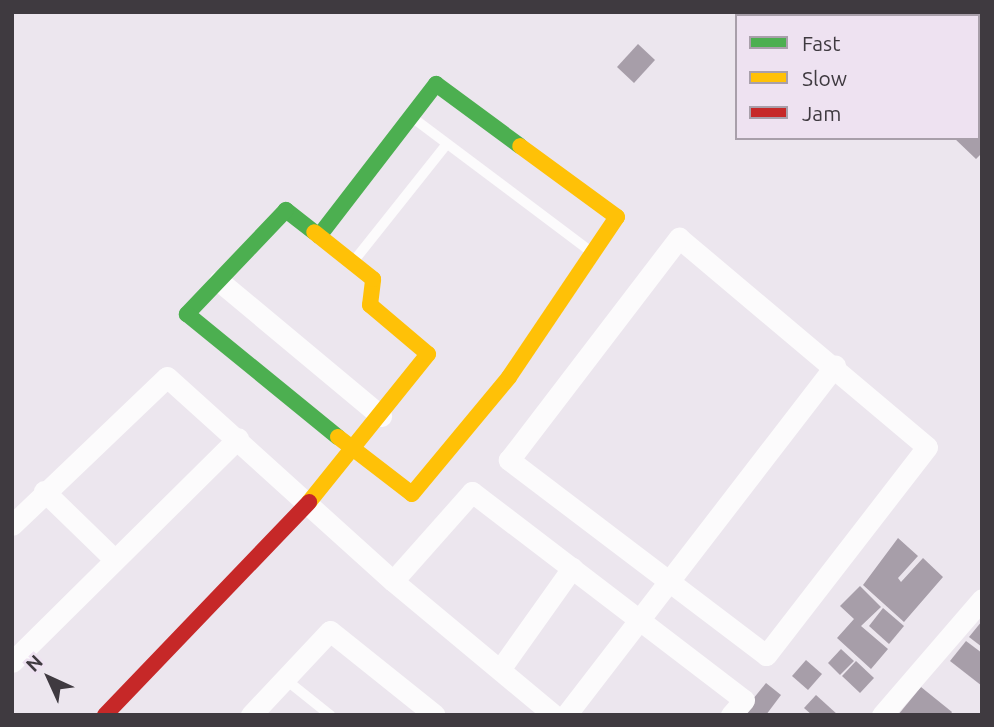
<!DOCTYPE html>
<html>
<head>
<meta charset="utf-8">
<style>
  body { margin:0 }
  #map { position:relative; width:994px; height:727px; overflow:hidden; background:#ece6ee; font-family:Ubuntu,sans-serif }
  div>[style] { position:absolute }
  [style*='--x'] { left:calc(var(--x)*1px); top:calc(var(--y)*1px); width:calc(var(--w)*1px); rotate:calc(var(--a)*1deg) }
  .building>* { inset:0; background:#a79ea9 }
  .lane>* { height:10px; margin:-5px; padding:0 5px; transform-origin:5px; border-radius:5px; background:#fcfbfc }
  .street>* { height:21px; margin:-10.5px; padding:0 10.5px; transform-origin:10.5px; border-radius:10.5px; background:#fcfbfc }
  .fast>* { height:16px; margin:-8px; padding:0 8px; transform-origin:8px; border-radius:8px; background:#4caf50 }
  .slow>* { height:16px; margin:-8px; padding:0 8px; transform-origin:8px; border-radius:8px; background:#ffc107 }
  .jam>* { height:16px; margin:-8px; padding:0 8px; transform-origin:8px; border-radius:8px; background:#c62828 }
  span { translate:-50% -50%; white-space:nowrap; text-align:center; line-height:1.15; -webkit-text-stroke:7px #eee2f1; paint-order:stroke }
  .frame { position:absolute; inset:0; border:14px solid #3f3a40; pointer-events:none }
  .legend { position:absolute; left:735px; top:14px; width:245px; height:126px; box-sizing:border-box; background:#eee2f1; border:2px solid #a89faa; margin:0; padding:9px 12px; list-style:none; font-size:21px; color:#3f3a40 }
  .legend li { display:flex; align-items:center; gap:14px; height:35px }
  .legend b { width:35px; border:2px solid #a89faa }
  .north { position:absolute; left:14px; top:643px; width:70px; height:70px; -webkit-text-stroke:5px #eee2f1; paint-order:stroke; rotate:315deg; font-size:19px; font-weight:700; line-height:28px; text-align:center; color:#3f3a40 }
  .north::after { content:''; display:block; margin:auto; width:24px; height:32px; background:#3f3a40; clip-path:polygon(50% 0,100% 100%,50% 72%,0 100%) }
</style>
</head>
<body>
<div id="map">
  <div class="building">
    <i style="clip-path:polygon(638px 44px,655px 60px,634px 83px,617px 67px)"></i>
    <i style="clip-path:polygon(978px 109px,982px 153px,976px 159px,954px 138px,978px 138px)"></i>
    <i style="clip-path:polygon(898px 538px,918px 556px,898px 578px,901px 582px,923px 558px,943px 577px,904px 622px,863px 585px)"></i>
    <i style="clip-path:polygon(860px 586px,881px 607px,861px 626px,888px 649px,871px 669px,837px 638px,854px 619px,840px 606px)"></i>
    <i style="clip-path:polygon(883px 608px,904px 626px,889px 644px,869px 626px)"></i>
    <i style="clip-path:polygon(982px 621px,982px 647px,969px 637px)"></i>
    <i style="clip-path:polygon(966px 641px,982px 653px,982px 686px,950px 661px)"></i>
    <i style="clip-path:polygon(841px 649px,854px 661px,840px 675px,828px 663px)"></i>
    <i style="clip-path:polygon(806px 660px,822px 674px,808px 690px,792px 676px)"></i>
    <i style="clip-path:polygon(856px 661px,874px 678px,860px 693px,842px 676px)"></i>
    <i style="clip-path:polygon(766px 683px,781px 695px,766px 715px,740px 715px)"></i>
    <i style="clip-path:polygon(921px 687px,952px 712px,950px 715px,898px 715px)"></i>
    <i style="clip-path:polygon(816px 695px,838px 715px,812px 715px,804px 708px)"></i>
  </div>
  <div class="lane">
    <i style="--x:413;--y:118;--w:221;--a:36.9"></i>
    <i style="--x:353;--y:262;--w:149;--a:-51.5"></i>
    <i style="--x:285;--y:679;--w:58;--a:38.7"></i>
  </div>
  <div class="street">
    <i style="--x:679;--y:238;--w:324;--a:40.1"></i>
    <i style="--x:927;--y:447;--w:263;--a:127.7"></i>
    <i style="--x:766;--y:655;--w:323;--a:-142.8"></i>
    <i style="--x:509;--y:460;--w:280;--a:-52.6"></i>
    <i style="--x:219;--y:281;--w:211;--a:39.8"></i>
    <i style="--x:44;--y:491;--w:98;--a:44.2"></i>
    <i style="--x:12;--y:525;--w:214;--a:-43.7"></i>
    <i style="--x:167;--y:377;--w:304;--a:42.1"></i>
    <i style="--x:393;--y:581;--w:209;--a:39.8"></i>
    <i style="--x:393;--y:581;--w:119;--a:-48.4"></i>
    <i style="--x:472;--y:492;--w:342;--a:37.4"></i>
    <i style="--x:744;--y:700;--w:20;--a:131"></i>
    <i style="--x:12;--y:662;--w:318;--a:-44.7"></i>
    <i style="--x:501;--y:668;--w:123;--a:-54.6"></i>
    <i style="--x:251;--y:715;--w:115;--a:-46.8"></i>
    <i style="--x:330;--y:631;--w:134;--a:38.7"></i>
    <i style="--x:566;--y:715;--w:441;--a:-52.4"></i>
    <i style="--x:882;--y:715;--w:153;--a:-49.2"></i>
  </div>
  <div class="fast">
    <i style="--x:314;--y:232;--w:36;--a:-142"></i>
    <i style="--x:286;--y:210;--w:144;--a:133.6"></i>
    <i style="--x:187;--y:314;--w:195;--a:39.2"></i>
    <i style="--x:319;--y:236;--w:192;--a:-52.4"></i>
    <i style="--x:436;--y:84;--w:104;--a:36.4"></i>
  </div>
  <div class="slow">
    <i style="--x:338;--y:437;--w:93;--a:37.6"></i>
    <i style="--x:412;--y:494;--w:152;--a:-50.3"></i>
    <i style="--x:509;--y:377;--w:193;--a:-56"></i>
    <i style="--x:617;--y:217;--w:120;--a:-143.8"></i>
    <i style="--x:309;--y:502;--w:190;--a:-51.2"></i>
    <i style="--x:428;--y:354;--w:76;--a:-139.8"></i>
    <i style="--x:370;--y:305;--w:26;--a:-83"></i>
    <i style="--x:373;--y:279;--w:75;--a:-141.5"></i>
  </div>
  <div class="jam">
    <i style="--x:105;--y:715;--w:295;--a:-46.2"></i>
  </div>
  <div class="frame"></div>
  <ul class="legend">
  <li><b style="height:9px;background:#4caf50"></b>Fast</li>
  <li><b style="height:9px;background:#ffc107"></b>Slow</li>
  <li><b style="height:9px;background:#c62828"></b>Jam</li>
  </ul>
  <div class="north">N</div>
</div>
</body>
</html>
